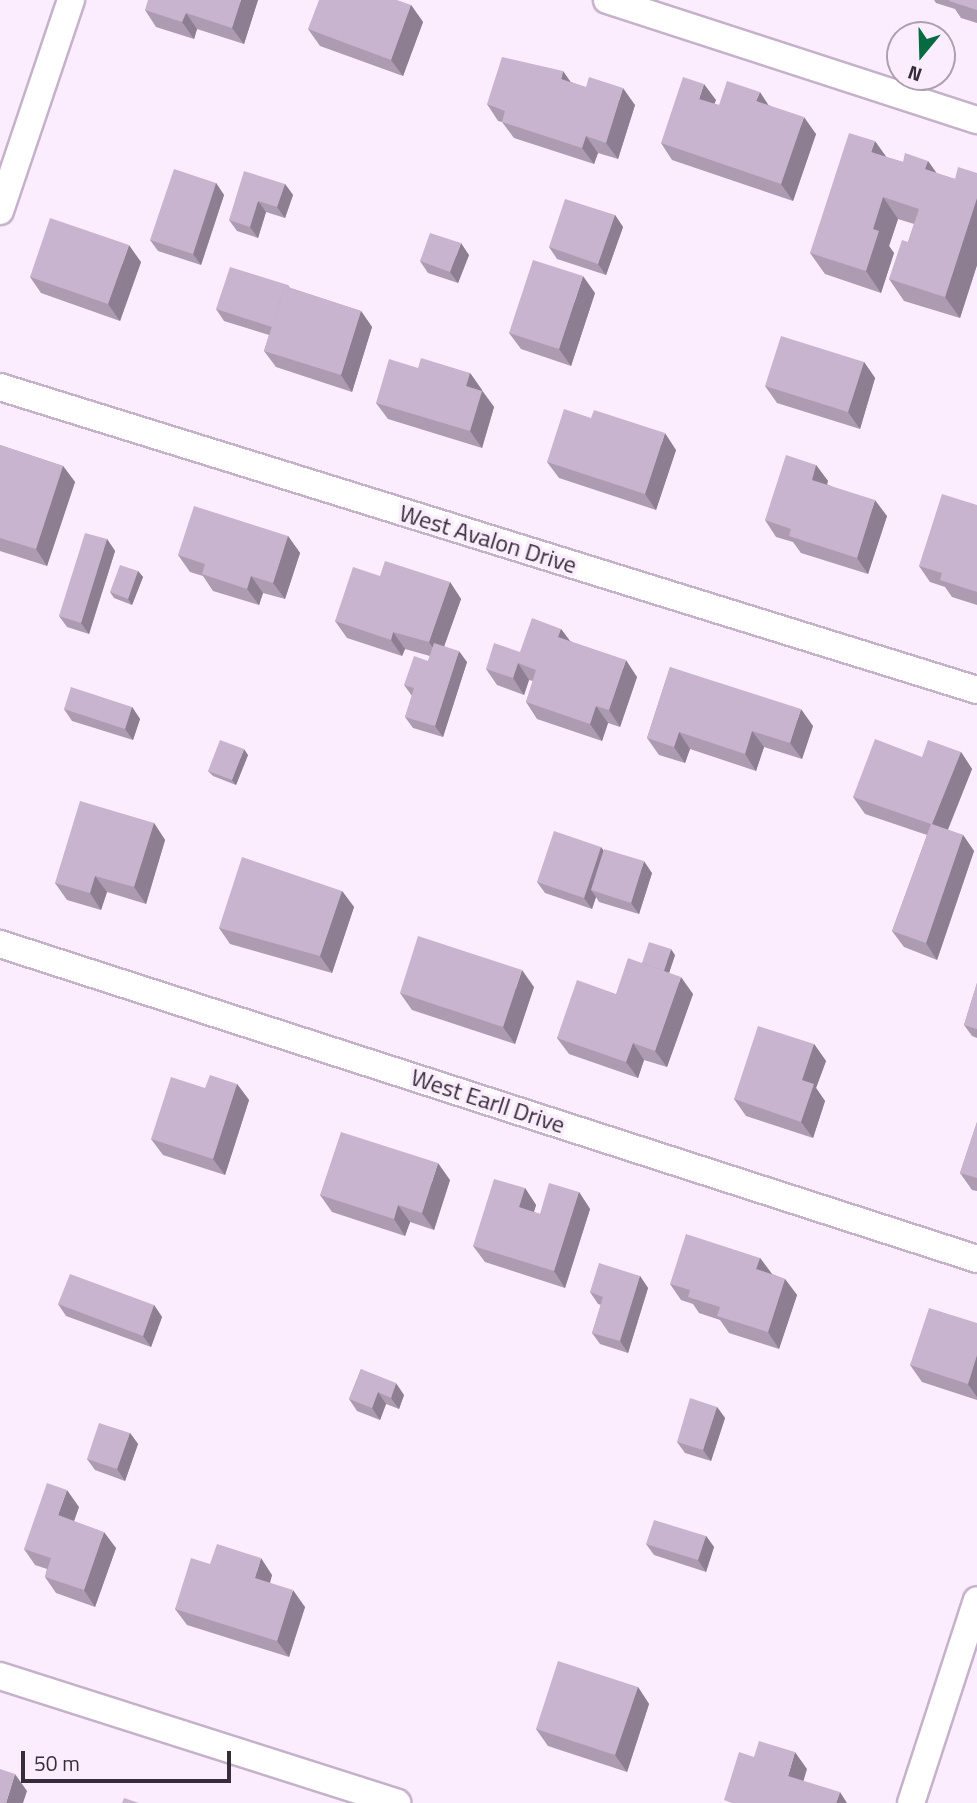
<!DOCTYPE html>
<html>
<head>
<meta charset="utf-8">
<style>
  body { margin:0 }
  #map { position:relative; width:977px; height:1803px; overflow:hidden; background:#fbedfe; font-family:"Titillium Web",sans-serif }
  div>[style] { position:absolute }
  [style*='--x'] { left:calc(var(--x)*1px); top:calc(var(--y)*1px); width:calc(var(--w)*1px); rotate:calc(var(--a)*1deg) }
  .roads { filter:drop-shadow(2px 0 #c6b1cb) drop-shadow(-2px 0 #c6b1cb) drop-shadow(0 2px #c6b1cb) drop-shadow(0 -2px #c6b1cb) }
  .minor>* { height:26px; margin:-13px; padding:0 13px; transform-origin:13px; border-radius:13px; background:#fff }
  .wall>* { inset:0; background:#ad9bb2 }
  .shaded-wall>* { inset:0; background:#8d7e91 }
  .building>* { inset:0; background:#c9b4cf }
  span { translate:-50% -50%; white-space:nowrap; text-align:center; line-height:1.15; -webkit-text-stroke:7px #fbedfe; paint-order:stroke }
  .street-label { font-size:24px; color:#352d37 }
  .north { position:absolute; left:886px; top:21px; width:70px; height:70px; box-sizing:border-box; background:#fbedfe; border:2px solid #aca0ae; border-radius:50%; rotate:199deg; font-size:19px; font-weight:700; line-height:28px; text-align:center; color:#352d37 }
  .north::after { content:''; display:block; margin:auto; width:24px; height:32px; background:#076b41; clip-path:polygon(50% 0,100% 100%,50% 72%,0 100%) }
  .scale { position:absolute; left:21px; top:1751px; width:210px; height:32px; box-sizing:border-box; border:4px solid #352d37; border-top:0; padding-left:9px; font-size:21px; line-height:24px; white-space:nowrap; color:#352d37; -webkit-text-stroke:5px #fbedfe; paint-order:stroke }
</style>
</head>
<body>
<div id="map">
  <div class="roads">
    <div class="minor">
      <i style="--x:607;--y:0;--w:389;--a:18"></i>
      <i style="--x:0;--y:211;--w:223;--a:-71.4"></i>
      <i style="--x:0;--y:387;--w:1023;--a:17.23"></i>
      <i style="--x:0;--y:944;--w:1027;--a:17.87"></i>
      <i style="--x:0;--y:1676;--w:417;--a:17.7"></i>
      <i style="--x:911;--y:1803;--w:213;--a:-72"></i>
    </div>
  </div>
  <div class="wall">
    <i style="clip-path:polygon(258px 0,244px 44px,197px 29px,194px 39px,156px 27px,145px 10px)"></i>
    <i style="clip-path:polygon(934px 0,977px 0,977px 23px,961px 18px,955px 9px,936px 3px)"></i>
    <i style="clip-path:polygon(411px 5px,423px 22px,403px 76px,320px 46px,308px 29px)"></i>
    <i style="clip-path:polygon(571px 82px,635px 105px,618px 159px,598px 153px,594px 164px,514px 138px,502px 122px,498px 121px,487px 104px)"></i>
    <i style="clip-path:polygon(716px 100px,714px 104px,719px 105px,769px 105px,816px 134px,793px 201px,672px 160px,661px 143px)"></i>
    <i style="clip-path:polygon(886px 157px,903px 162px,928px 161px,936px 173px,955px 179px,977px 173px,977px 265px,960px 318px,904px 301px,889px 279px,908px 242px,914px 224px,898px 219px,889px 246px,894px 253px,881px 293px,825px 274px,810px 253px)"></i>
    <i style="clip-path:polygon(216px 183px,224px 195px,201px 265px,158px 251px,150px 240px)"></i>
    <i style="clip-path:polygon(285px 184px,293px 195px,285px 218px,266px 212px,258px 238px,237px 231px,229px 220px)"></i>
    <i style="clip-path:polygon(615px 215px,623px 227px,606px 275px,557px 259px,549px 247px)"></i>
    <i style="clip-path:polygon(469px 255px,458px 283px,428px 273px,420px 261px)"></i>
    <i style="clip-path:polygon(141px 262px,120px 321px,41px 293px,30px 277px)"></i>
    <i style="clip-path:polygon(288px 285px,290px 288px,361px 311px,372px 327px,352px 392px,276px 367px,264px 351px,269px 335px,224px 321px,216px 309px)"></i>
    <i style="clip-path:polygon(595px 293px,571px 366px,521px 349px,509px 333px)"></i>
    <i style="clip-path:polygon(864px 362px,875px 378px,860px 429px,777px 403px,765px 386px)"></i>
    <i style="clip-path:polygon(418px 368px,470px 373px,494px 407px,482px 448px,388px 419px,376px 403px)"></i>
    <i style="clip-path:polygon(591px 418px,676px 450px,656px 510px,559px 478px,547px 462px)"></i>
    <i style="clip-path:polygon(0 445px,63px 466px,75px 482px,47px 566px,0 551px)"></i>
    <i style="clip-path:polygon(816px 465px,828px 481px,827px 484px,887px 516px,868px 574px,801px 553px,793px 542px,776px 537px,765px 520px)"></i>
    <i style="clip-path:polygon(977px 505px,977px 605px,952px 597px,945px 587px,930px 582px,919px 566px)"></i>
    <i style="clip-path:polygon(288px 536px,300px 553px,285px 599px,263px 593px,259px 605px,213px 591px,203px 576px,190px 572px,178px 555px)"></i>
    <i style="clip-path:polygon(107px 539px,115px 551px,89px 634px,67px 627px,59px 616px)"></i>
    <i style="clip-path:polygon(138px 571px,143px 577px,132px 605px,114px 598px,110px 592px)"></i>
    <i style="clip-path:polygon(380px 576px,450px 582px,461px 599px,444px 646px,467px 662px,443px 737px,413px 728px,405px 717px,412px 696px,404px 685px,428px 661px,430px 656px,405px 649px,402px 656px,347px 638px,335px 621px)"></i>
    <i style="clip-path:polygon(561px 629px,570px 641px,637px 677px,620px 727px,608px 723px,602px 741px,537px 719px,526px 702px,533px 681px,529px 680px,524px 695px,497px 685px,486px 669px,520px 652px)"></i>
    <i style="clip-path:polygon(670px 667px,813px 726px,802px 759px,764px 747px,756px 771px,690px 749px,685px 763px,659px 755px,647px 738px)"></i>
    <i style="clip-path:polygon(132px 707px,140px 719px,133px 740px,72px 721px,64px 709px)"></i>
    <i style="clip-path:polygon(961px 752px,972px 769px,948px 830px,963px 835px,974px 851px,937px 960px,904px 947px,892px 931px,927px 835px,865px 814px,853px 797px,922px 757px)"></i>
    <i style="clip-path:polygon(248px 755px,236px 785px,213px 776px,208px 771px)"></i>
    <i style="clip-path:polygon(154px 823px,165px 840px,146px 904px,107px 892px,101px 910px,67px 900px,55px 883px)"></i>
    <i style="clip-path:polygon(601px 847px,603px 851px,652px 873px,639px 914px,599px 902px,596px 897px,592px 909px,545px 893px,537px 882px)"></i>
    <i style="clip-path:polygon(342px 891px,354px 907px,332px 973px,230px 944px,219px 928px)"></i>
    <i style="clip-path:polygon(675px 955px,669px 973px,693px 994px,667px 1067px,644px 1060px,638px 1078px,569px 1054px,557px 1038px,616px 994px,642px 963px)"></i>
    <i style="clip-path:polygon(977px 983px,977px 1038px,972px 1036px,964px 1025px)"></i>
    <i style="clip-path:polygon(534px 987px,515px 1044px,412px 1010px,400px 993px)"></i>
    <i style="clip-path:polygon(814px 1044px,826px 1061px,816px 1088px,825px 1101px,813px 1138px,746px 1116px,734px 1099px)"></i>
    <i style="clip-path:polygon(237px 1084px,249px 1100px,225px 1175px,163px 1155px,151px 1139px)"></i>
    <i style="clip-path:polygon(977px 1122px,977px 1191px,972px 1190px,960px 1173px)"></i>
    <i style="clip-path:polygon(450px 1180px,434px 1230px,410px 1222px,405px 1236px,332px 1212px,320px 1195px)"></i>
    <i style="clip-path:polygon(525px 1188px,536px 1205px,534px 1212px,540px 1214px,579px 1192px,590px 1209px,565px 1288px,485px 1262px,473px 1246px)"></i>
    <i style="clip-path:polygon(760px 1258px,772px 1274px,785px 1279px,797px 1295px,779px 1349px,729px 1333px,720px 1320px,699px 1313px,693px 1304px,681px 1300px,670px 1284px)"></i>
    <i style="clip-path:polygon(640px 1276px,648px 1288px,628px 1353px,600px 1344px,592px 1333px,601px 1305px,598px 1304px,590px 1292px)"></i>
    <i style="clip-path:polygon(58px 1304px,154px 1305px,162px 1317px,151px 1347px,66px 1316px)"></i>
    <i style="clip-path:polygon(977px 1323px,977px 1400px,922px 1382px,910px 1365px)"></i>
    <i style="clip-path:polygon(361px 1369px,404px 1395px,399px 1409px,386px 1404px,380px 1420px,357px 1411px,349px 1399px)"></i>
    <i style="clip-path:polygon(717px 1407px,725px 1418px,711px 1461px,685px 1453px,677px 1442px)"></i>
    <i style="clip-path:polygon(130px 1433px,138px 1444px,125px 1481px,95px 1470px,87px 1459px)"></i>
    <i style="clip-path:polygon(79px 1507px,74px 1521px,116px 1548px,95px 1607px,56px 1593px,45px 1577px,47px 1569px,35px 1565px,24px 1549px)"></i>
    <i style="clip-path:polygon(706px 1536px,714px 1547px,706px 1572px,654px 1555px,646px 1544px)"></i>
    <i style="clip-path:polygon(210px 1564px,272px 1575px,270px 1583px,305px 1607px,289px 1657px,187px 1625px,175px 1609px)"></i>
    <i style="clip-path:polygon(638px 1687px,649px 1704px,627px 1772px,548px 1746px,536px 1729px)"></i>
  </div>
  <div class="shaded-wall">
    <i style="clip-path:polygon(241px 0,258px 0,244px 44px,232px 28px)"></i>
    <i style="clip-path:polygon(411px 5px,423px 22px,403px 76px,391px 60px)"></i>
    <i style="clip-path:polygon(186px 13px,197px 29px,194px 39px,182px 22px)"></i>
    <i style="clip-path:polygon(563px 71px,575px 88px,561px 79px)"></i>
    <i style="clip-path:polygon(704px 84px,716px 100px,710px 115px,699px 99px)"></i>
    <i style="clip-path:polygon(623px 88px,635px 105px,618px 159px,606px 143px)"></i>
    <i style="clip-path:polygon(760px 92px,771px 109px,756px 101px)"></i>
    <i style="clip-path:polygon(804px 117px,816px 134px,793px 201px,781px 184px)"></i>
    <i style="clip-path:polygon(586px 136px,598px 153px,594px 164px,582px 148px)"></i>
    <i style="clip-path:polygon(875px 141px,890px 162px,871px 152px)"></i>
    <i style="clip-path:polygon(928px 161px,943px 182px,925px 169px)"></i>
    <i style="clip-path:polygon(216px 183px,224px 195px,201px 265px,193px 254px)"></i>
    <i style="clip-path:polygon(285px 184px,293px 195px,285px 218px,277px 207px)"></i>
    <i style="clip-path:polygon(883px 197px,898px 219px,889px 246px,894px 253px,881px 293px,866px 271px,873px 229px)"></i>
    <i style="clip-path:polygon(977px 198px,977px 265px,960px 318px,945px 297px)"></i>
    <i style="clip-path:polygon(258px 201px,266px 212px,258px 238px,250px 227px)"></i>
    <i style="clip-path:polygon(615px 215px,623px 227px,606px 275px,598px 264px)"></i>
    <i style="clip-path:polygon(461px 243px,469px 255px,458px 283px,450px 272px)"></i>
    <i style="clip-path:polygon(129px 245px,141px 262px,120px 321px,108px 304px)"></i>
    <i style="clip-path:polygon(583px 276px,595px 293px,571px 366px,559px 349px)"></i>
    <i style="clip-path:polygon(361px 311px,372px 327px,352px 392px,341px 375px)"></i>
    <i style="clip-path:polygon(864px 362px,875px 378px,860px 429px,848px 412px)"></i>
    <i style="clip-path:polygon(470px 373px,482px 390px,478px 402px,466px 386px)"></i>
    <i style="clip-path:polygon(482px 391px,494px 407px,482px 448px,470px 431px)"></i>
    <i style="clip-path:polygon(665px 433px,676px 450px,656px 510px,645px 494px)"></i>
    <i style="clip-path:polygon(816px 465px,828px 481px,823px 496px,812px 480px)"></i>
    <i style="clip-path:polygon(63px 466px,75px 482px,47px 566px,36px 549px)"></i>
    <i style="clip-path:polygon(875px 500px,887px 516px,868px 574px,857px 558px)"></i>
    <i style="clip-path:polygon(288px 536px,300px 553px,285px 599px,273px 583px)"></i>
    <i style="clip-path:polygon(107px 539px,115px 551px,89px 634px,81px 623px)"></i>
    <i style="clip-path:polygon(138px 571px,143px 577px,132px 605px,128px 599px)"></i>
    <i style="clip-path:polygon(251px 576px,263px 593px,259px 605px,247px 589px)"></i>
    <i style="clip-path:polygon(450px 582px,461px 599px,440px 658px,429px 642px)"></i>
    <i style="clip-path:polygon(561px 629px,573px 645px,558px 637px)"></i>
    <i style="clip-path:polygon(393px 632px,405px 649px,402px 656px,391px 640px)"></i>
    <i style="clip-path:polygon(459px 651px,467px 662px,443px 737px,435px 726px)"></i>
    <i style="clip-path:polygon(626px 660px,637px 677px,620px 727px,609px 710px)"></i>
    <i style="clip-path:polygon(518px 663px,529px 680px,524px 695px,513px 678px)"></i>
    <i style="clip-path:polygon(596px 706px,608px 723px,602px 741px,590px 724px)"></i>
    <i style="clip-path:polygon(132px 707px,140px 719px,133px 740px,125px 729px)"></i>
    <i style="clip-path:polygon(801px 709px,813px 726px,802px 759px,790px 743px)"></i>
    <i style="clip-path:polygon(752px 731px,764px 747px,756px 771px,745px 754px)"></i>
    <i style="clip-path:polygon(679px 732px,690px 749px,685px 763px,674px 747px)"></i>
    <i style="clip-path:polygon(244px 749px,248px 755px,236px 785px,232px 780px)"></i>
    <i style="clip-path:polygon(961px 752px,972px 769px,943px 841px,932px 824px)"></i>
    <i style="clip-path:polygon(154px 823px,165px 840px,146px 904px,134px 887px)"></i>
    <i style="clip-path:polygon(963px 835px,974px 851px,937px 960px,926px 943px)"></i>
    <i style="clip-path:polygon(601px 847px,609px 858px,591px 890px,596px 897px,592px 909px,584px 898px)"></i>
    <i style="clip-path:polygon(644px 861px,652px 873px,639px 914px,631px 903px)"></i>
    <i style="clip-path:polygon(95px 876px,107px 892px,101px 910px,90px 893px)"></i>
    <i style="clip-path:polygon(342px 891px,354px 907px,332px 973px,320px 956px)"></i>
    <i style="clip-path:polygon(671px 949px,675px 955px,666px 982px,662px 976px)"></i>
    <i style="clip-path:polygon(522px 970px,534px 987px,515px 1044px,503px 1027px)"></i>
    <i style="clip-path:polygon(681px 977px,693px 994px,667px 1067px,655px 1051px)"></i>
    <i style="clip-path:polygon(633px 1043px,644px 1060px,638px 1078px,626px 1062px)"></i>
    <i style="clip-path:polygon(814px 1044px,826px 1061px,816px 1088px,825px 1101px,813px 1138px,801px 1122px,802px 1080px)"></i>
    <i style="clip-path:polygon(237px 1084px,249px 1100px,225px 1175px,213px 1159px)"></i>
    <i style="clip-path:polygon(438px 1163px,450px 1180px,434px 1230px,422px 1213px)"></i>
    <i style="clip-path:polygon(525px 1188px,536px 1205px,530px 1224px,519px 1207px)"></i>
    <i style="clip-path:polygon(579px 1192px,590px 1209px,565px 1288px,554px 1271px)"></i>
    <i style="clip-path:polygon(398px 1205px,410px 1222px,405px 1236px,394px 1219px)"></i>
    <i style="clip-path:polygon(760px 1258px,772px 1274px,756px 1269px)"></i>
    <i style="clip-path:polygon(640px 1276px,648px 1288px,628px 1353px,620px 1341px)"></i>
    <i style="clip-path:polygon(785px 1279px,797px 1295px,779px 1349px,768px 1332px)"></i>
    <i style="clip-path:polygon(154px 1305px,162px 1317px,151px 1347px,143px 1336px)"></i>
    <i style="clip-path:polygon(977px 1355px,977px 1397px,968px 1384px)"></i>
    <i style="clip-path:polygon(396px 1383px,404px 1395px,399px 1409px,391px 1398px)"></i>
    <i style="clip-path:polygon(378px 1392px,386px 1404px,380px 1420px,372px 1408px)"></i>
    <i style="clip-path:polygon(717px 1407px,725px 1418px,711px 1461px,703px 1450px)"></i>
    <i style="clip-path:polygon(130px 1433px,138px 1444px,125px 1481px,117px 1469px)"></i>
    <i style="clip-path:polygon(67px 1490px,79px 1507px,70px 1532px,58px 1515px)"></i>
    <i style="clip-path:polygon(104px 1532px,116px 1548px,95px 1607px,84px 1590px)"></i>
    <i style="clip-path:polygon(706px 1536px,714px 1547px,706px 1572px,698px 1560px)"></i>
    <i style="clip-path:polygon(261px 1558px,272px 1575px,266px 1595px,255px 1578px)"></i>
    <i style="clip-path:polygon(293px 1590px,305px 1607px,289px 1657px,277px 1641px)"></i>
    <i style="clip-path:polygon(638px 1687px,649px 1704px,627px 1772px,615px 1755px)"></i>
    <i style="clip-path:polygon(795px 1752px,807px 1769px,800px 1793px,788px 1776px)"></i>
    <i style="clip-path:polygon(15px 1774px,27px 1791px,23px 1803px,6px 1803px)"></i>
    <i style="clip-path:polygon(840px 1792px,847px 1803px,836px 1803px)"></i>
  </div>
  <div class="building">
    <i style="clip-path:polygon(148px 0,241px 0,232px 28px,186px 13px,182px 22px,145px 10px)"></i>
    <i style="clip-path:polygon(319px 0,397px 0,411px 5px,391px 60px,308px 29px)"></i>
    <i style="clip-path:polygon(950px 0,977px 0,977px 10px,949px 1px)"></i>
    <i style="clip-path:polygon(502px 57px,563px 71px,561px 79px,586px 87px,589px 77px,623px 88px,606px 143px,586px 136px,582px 148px,502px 122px,505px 111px,487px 104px)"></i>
    <i style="clip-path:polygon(683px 77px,704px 84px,699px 99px,719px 105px,727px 81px,760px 92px,756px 101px,804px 117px,781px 184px,661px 143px)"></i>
    <i style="clip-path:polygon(849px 133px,875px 141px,871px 152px,903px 162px,905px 153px,928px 161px,925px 169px,955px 179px,958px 167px,977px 173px,977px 198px,945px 297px,889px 279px,902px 240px,908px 242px,919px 209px,883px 197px,873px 229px,879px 231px,866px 271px,810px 253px)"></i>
    <i style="clip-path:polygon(174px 169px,216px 183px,193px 254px,150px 240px)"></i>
    <i style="clip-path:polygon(244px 171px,285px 184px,277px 207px,258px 201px,250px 227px,229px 220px)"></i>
    <i style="clip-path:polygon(565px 199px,615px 215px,598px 264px,549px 247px)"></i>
    <i style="clip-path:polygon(50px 218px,129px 245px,108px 304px,30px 277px)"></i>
    <i style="clip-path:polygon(430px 233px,461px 243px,450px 272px,420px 261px)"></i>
    <i style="clip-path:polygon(533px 260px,583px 276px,559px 349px,509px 333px)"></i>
    <i style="clip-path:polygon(230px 267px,288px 285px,288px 287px,285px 286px,272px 327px,216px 309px)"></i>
    <i style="clip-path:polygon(285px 286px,361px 311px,341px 375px,264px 351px)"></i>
    <i style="clip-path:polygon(781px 336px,864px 362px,848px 412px,765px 386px)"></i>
    <i style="clip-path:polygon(421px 358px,470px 373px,466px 386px,482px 391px,470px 431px,376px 403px,389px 359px,418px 368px)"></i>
    <i style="clip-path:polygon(564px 409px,591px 418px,594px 410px,665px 433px,645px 494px,547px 462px)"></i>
    <i style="clip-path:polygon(0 445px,63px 466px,36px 549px,0 538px)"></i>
    <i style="clip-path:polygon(786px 455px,816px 465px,812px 480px,875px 500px,857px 558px,789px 536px,791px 529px,765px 520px)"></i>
    <i style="clip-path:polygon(942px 494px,977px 505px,977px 592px,940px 580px,942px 573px,919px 566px)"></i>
    <i style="clip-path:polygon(194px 506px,288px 536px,273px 583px,251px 576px,247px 589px,202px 574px,205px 564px,178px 555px)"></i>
    <i style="clip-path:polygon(85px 533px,107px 539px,81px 623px,59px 616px)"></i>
    <i style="clip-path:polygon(385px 561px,450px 582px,429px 642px,393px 632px,391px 640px,335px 621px,353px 567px,380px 576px)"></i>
    <i style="clip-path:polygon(120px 565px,138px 571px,128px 599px,110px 592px)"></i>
    <i style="clip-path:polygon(532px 618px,561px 629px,558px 637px,626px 660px,609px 710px,596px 706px,590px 724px,526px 702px,536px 670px,518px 663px,513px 678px,486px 669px,494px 643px,520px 652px)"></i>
    <i style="clip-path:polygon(434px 643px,459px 651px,435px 726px,405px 717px,414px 688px,404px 685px,414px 656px,428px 661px)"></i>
    <i style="clip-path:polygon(670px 667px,801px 709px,790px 743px,752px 731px,745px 754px,679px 732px,674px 747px,647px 738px)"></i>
    <i style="clip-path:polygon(71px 687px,132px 707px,125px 729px,64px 709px)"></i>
    <i style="clip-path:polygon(875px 739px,922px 757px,928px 740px,961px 752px,932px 824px,963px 835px,926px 943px,892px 931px,931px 824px,853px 797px)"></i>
    <i style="clip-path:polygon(220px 740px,244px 749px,232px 780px,208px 771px)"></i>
    <i style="clip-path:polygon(80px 801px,154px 823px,134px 887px,95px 876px,90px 893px,55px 883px)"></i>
    <i style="clip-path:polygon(554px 831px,601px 847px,584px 898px,537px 882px)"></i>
    <i style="clip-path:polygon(604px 849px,644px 861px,631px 903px,591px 890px)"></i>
    <i style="clip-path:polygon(242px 857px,342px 891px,320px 956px,219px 928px)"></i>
    <i style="clip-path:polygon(418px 936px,522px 970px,503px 1027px,400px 993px)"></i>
    <i style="clip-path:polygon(649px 942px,671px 949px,664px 971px,642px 963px)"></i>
    <i style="clip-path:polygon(628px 958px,681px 977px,655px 1051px,633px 1043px,626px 1062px,557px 1038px,577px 980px,616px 994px)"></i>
    <i style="clip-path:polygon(977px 983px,977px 1029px,964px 1025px)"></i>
    <i style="clip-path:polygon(758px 1026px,814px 1044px,802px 1080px,814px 1084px,801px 1122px,734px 1099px)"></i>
    <i style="clip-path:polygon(210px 1075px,237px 1084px,213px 1159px,151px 1139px,171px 1077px,205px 1088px)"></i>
    <i style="clip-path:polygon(977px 1122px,977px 1178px,960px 1173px)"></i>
    <i style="clip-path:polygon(341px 1132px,438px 1163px,422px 1213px,398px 1205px,394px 1219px,320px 1195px)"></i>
    <i style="clip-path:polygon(494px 1179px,525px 1188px,519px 1207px,540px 1214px,549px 1183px,579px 1192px,554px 1271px,473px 1246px)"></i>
    <i style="clip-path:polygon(686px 1234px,760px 1258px,756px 1269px,785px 1279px,768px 1332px,717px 1316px,720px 1307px,688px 1297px,690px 1290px,670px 1284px)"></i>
    <i style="clip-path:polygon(599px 1263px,640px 1276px,620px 1341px,592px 1333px,603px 1297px,590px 1292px)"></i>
    <i style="clip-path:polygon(70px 1274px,154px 1305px,143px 1336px,58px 1304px)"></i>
    <i style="clip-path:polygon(929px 1308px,977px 1323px,977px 1355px,968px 1384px,910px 1365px)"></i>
    <i style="clip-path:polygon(361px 1369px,396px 1383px,391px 1398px,378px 1392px,372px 1408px,349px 1399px)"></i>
    <i style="clip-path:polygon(690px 1398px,717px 1407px,703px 1450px,677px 1442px)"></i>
    <i style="clip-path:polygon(99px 1423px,130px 1433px,117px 1469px,87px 1459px)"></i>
    <i style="clip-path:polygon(47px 1483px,67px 1490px,58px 1515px,104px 1532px,84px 1590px,45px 1577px,51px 1558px,24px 1549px)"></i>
    <i style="clip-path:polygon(654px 1520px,706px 1536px,698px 1560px,646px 1544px)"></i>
    <i style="clip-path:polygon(217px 1544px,261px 1558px,255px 1578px,293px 1590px,277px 1641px,175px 1609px,191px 1558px,210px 1564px)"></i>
    <i style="clip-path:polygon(558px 1661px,638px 1687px,615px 1755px,536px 1729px)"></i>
    <i style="clip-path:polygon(759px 1741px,795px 1752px,788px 1776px,840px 1792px,836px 1803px,732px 1803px,724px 1800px,739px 1752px,754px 1757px)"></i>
    <i style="clip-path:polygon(0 1769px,15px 1774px,6px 1803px,0 1803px)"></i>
    <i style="clip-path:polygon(124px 1798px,139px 1803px,122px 1803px)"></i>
  </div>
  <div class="street-label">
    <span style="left:488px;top:539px;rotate:17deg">West Avalon Drive</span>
    <span style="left:488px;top:1101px;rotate:18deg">West Earll Drive</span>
  </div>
  <div class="north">N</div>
  <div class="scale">50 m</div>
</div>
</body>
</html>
